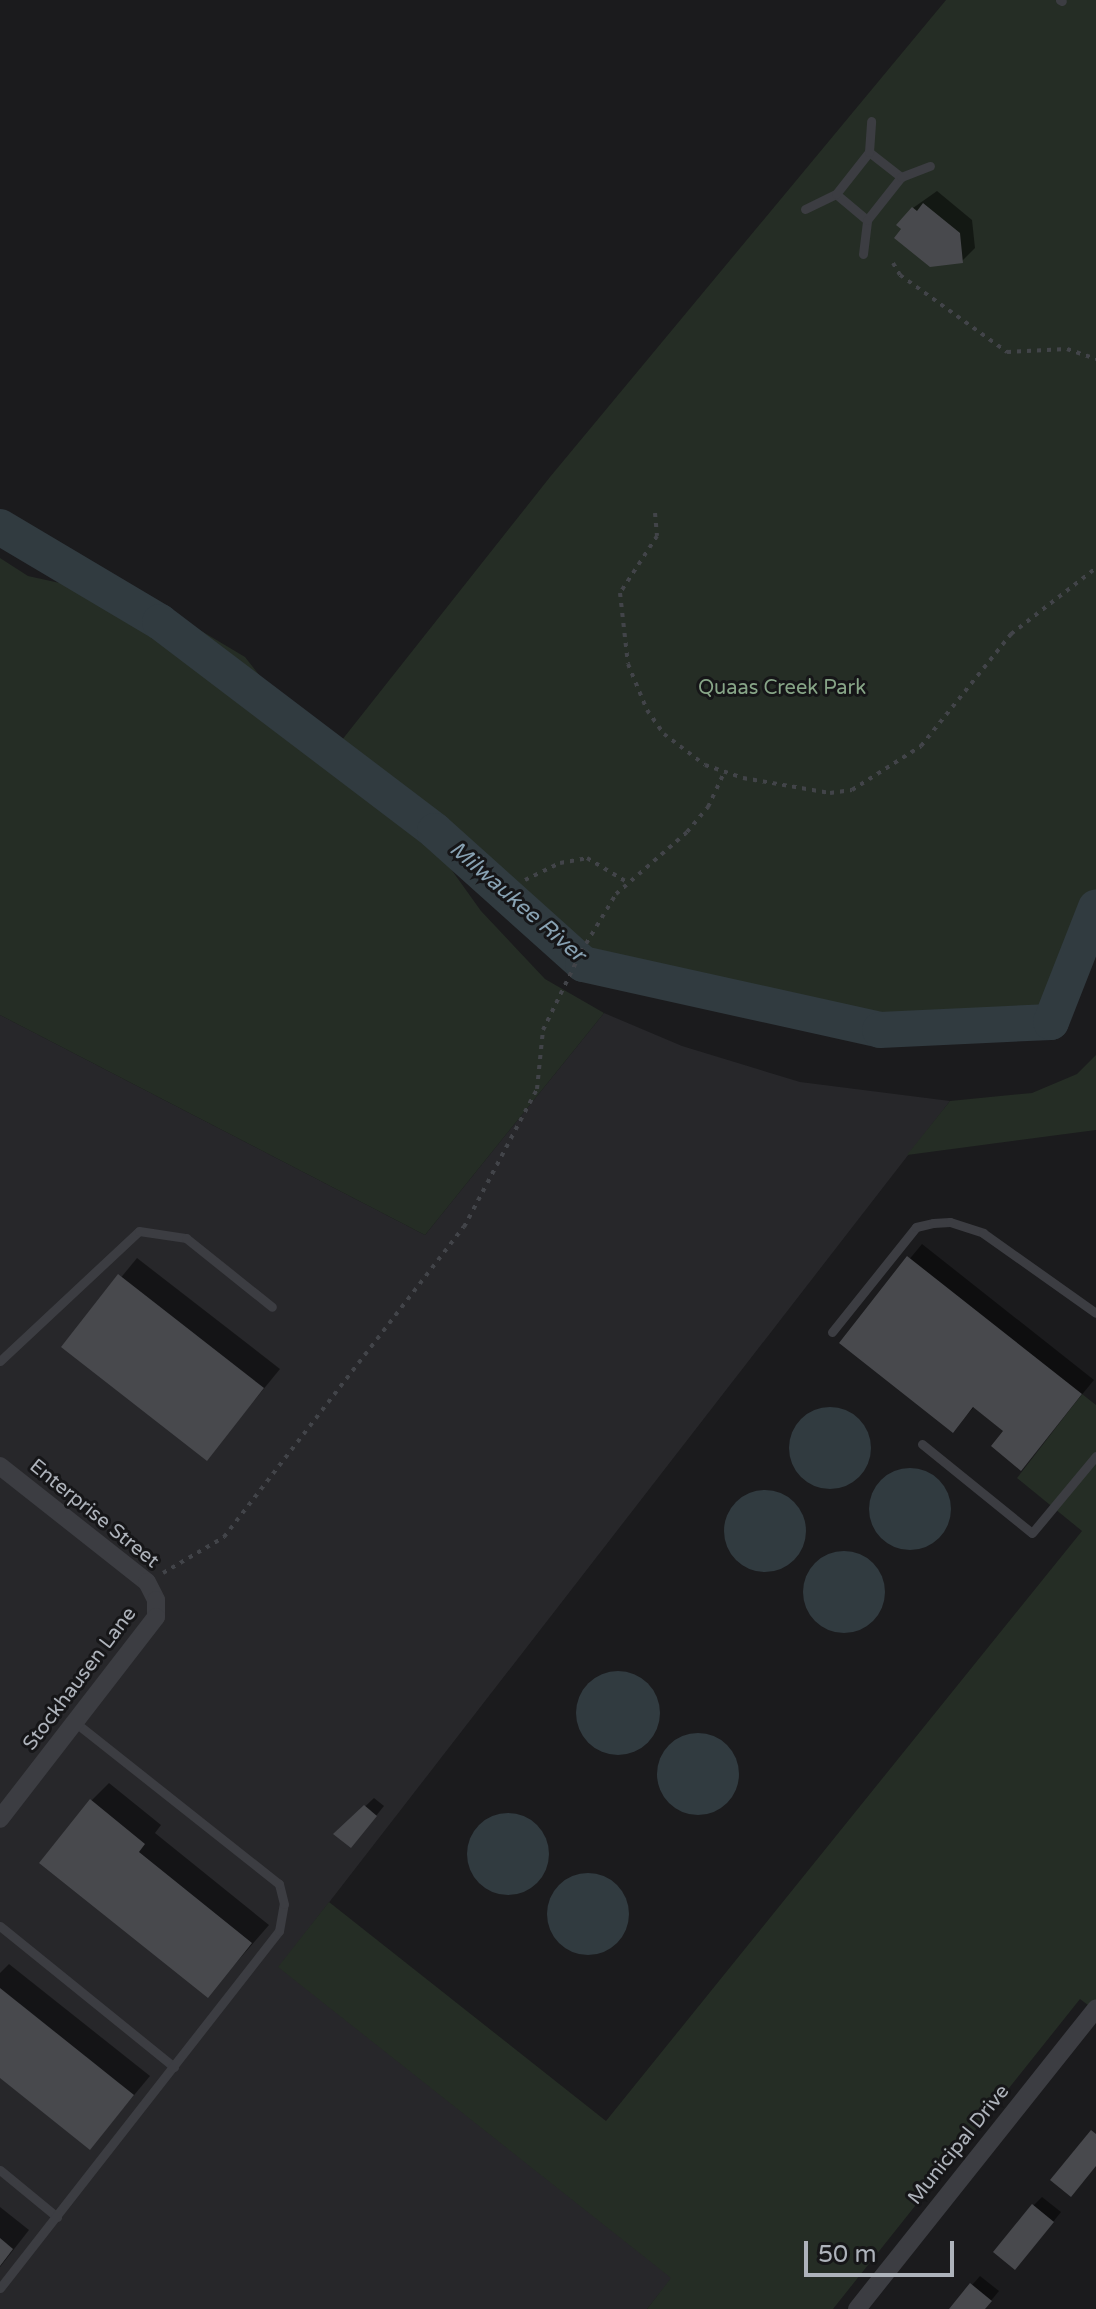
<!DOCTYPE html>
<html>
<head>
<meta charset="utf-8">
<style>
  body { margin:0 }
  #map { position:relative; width:1096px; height:2309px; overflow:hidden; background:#1b1b1d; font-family:"Varela Round",sans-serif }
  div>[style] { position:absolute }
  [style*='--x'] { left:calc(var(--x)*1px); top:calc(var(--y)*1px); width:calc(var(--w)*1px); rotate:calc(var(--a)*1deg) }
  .built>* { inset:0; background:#27272a }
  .green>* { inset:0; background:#252d25 }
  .water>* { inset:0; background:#313b40 }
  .round { border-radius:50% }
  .shadow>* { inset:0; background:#0007 }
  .river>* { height:36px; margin:-18px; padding:0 18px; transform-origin:18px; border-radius:18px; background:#313b40 }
  .building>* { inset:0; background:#48494d }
  .path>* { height:4px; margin-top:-2px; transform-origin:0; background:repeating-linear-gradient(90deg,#424449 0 4px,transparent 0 10px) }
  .service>* { height:9px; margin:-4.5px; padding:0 4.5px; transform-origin:4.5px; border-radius:4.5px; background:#3c3d42 }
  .minor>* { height:18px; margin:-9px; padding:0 9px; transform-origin:9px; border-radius:9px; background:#3c3d42 }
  span { translate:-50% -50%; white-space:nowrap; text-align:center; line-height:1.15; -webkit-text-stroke:6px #161618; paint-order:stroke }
  .park-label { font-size:20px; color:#87a587 }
  .street-label { font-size:20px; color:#aeb3bb }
  .water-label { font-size:22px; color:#88a2b3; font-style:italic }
  .scale { position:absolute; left:804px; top:2241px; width:150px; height:36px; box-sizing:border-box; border:4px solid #aeb3bb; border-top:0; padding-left:10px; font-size:24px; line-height:28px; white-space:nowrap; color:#aeb3bb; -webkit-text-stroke:6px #161618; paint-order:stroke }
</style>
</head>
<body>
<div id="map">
  <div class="built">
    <i style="clip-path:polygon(604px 1013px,682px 1046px,800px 1082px,950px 1101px,279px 1967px,672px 2278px,647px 2309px,0 2309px,0 1015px,425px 1235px)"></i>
  </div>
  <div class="green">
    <i style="clip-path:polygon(946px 0,1096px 0,1096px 907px,1051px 1022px,880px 1030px,583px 964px,423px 830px,481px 911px,545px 979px,604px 1013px,425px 1235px,0 1015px,0 558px,28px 576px,87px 589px,188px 623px,245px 657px,275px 695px,338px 745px,550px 477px)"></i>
    <i style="clip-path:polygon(1096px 1055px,1096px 1130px,907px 1155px,950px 1101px,1032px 1093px,1077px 1074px)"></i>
    <i style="clip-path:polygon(1082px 1394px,1096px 1405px,1096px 2011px,1080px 1999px,833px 2309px,647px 2309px,671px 2278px,278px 1967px,329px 1902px,606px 2121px,1082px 1531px,1017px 1478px)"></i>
  </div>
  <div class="water">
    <i class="round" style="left:789px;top:1407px;width:82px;height:82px"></i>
    <i class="round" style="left:869px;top:1468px;width:82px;height:82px"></i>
    <i class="round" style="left:724px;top:1490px;width:82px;height:82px"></i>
    <i class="round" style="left:803px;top:1551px;width:82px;height:82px"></i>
    <i class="round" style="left:576px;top:1671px;width:84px;height:84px"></i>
    <i class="round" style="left:657px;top:1733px;width:82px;height:82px"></i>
    <i class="round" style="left:467px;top:1813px;width:82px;height:82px"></i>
    <i class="round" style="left:547px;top:1873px;width:82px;height:82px"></i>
  </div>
  <div class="shadow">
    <i style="clip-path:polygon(937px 191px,972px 220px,975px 248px,962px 261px,913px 208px)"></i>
    <i style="clip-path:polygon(922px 1244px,1094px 1380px,1021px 1468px,1006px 1431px,975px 1406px,953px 1430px,841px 1342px)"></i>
    <i style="clip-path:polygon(137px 1258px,280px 1369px,207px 1458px,64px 1347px)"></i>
    <i style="clip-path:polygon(109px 1783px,161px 1825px,155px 1833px,269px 1925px,208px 1995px,91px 1801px)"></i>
    <i style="clip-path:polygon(374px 1798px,384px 1806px,359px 1837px,336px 1834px)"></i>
    <i style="clip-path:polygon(9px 1964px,150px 2076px,90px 2148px,0 2076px,0 1973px)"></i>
    <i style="clip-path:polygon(1042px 2197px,1061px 2212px,1023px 2259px,1033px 2206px)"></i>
    <i style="clip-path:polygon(0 2207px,29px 2230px,0 2267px)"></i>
    <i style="clip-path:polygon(980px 2276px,999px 2291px,984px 2309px,951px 2309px)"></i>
  </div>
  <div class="river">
    <i style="--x:0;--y:527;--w:186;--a:30.7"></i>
    <i style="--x:160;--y:622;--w:345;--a:37.2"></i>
    <i style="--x:435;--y:831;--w:199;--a:41.9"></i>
    <i style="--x:583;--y:964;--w:304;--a:12.5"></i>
    <i style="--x:880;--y:1030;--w:171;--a:-2.7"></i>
    <i style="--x:1051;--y:1022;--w:123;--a:-68.6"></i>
  </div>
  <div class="building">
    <i style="clip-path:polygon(923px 203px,960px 233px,963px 263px,930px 267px,894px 238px,901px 229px,896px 225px,912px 207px,917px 211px)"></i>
    <i style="clip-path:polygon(907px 1256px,1082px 1394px,1021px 1471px,991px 1446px,1003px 1431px,973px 1407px,953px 1433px,839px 1343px)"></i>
    <i style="clip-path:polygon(118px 1274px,264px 1388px,207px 1461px,61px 1347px)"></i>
    <i style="clip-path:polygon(90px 1799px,145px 1844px,139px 1852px,252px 1943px,208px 1998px,39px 1863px)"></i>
    <i style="clip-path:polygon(364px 1805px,377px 1816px,351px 1848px,333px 1834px)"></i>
    <i style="clip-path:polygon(0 1988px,134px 2095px,90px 2150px,0 2078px)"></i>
    <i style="clip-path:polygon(1091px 2130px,1096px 2134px,1096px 2166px,1071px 2197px,1050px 2180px)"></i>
    <i style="clip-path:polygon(1032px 2204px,1054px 2222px,1015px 2270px,993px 2252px)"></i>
    <i style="clip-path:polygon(0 2238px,13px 2249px,0 2266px)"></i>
    <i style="clip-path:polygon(970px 2283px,992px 2301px,985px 2309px,949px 2309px)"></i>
  </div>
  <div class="path">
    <i style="--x:893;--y:263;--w:14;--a:60"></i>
    <i style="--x:900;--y:275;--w:132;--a:35.7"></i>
    <i style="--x:1007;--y:352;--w:60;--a:-2.9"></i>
    <i style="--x:1067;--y:349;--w:31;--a:19"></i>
    <i style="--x:655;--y:513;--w:23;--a:85"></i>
    <i style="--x:657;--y:536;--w:68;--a:123"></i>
    <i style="--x:620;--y:593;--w:71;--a:83.6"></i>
    <i style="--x:628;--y:664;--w:50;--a:67.6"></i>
    <i style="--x:647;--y:710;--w:29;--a:55"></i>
    <i style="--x:664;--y:734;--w:51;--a:37.1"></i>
    <i style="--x:705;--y:765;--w:40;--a:18.9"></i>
    <i style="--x:743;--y:778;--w:88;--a:9.8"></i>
    <i style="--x:830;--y:793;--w:22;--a:-8"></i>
    <i style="--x:852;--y:790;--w:82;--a:-32.5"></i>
    <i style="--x:921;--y:746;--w:144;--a:-51.2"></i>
    <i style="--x:1011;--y:634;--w:108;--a:-37.8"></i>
    <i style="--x:525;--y:880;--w:39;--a:-26"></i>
    <i style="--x:560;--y:863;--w:27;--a:-10"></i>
    <i style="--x:587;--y:858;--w:47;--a:31"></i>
    <i style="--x:163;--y:1573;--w:71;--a:-30.5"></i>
    <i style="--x:224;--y:1537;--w:392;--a:-52.3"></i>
    <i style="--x:464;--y:1227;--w:156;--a:-62.1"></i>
    <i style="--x:537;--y:1089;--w:59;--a:-84.2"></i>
    <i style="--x:543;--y:1030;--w:87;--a:-64"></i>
    <i style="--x:581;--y:952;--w:68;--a:-58.9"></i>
    <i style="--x:616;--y:894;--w:94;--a:-41.1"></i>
    <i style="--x:687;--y:832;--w:33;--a:-50"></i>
    <i style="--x:708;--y:807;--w:38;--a:-65"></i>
  </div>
  <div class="service">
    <i style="--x:1060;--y:0;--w:2;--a:27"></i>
    <i style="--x:869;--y:152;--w:41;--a:38"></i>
    <i style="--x:836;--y:194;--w:40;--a:40"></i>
    <i style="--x:805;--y:209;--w:34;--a:-26"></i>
    <i style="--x:836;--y:194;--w:53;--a:-51.8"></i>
    <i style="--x:869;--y:152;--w:31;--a:-86"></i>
    <i style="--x:863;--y:254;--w:34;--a:-83"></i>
    <i style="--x:867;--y:220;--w:55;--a:-51.7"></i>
    <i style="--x:901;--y:177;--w:31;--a:-21"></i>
    <i style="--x:832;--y:1332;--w:134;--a:-51.3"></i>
    <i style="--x:916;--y:1227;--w:17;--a:-13"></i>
    <i style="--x:933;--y:1223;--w:17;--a:-3"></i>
    <i style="--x:950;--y:1222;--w:35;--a:18"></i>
    <i style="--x:983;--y:1233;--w:138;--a:35.3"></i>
    <i style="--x:0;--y:1361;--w:190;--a:-43.1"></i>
    <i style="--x:139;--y:1231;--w:48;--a:8.5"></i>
    <i style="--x:186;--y:1238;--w:110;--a:38.7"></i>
    <i style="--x:922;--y:1444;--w:141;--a:39"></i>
    <i style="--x:1032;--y:1533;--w:100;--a:-50.3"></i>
    <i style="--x:0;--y:1926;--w:224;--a:39"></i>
    <i style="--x:0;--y:2170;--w:74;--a:39.5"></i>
    <i style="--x:0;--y:2288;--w:453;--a:-52"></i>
    <i style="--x:279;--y:1931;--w:27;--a:-80"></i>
    <i style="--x:284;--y:1904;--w:21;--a:-104"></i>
    <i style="--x:279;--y:1884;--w:259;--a:-141.6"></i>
  </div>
  <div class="minor">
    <i style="--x:0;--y:1466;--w:187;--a:38.3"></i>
    <i style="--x:147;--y:1582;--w:20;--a:63"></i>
    <i style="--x:156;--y:1600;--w:17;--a:90"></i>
    <i style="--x:156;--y:1617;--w:255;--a:127.7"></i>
    <i style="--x:857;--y:2309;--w:384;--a:-51.5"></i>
  </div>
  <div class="park-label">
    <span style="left:782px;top:688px">Quaas Creek Park</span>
  </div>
  <div class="street-label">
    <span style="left:94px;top:1514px;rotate:39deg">Enterprise Street</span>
    <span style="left:80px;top:1679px;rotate:-53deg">Stockhausen Lane</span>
    <span style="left:959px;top:2145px;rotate:-51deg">Municipal Drive</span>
  </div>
  <div class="water-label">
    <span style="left:517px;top:902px;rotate:41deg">Milwaukee River</span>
  </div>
  <div class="scale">50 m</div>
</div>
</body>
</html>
